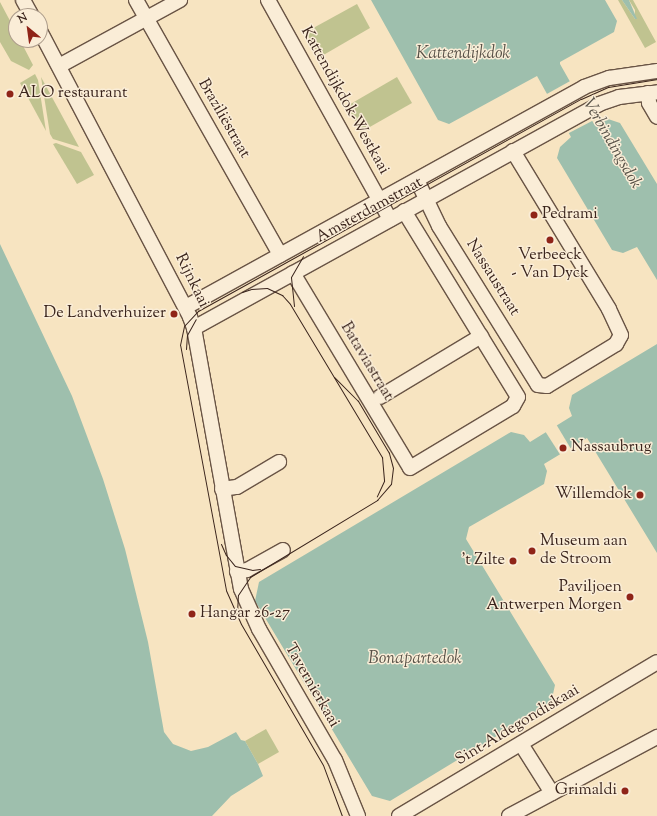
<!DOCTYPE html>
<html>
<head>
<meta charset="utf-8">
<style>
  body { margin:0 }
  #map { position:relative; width:657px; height:816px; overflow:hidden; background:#f7e4c1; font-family:"Sorts Mill Goudy",serif }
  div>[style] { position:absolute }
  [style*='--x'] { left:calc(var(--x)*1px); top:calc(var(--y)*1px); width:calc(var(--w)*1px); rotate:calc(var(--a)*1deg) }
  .green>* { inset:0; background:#c0c390 }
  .water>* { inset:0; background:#9ebfad }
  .pier>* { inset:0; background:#f7e4c1 }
  .roads { filter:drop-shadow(1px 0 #695445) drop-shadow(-1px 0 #695445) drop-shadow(0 1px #695445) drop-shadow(0 -1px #695445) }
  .minor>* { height:14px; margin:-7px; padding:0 7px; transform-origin:7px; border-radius:7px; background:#faedd7 }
  .tram>* { height:1px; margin:-0.5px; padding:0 0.5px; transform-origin:0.5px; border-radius:0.5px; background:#3a241c }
  .dots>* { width:11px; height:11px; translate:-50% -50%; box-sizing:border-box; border:2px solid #faedd7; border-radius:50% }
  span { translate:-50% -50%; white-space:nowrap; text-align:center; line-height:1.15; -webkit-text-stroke:3px #faedd7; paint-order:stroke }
  .poi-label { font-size:16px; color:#3a241c }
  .left { translate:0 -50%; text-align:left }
  .right { translate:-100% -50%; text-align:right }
  .street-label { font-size:16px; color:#3a241c }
  .water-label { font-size:17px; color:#585248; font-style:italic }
  .north { position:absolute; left:8px; top:8px; width:40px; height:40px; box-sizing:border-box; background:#faedd7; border:1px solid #ad9d8c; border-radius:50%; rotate:331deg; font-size:11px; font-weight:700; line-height:16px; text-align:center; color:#3a241c }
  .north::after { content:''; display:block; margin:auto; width:14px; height:18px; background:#8f2418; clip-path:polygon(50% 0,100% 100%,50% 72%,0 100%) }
</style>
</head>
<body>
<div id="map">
  <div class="green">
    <i style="clip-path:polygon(618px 0,622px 0,635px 19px,635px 10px,629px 0,633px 0,656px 42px,645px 48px)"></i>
    <i style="clip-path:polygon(0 2px,16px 32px,16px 40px,20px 40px,33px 65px,29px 70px,11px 61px,0 42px)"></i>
    <i style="clip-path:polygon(357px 4px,370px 28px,320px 57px,306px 32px)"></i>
    <i style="clip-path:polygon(35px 74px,38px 80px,46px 131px,20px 83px)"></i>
    <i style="clip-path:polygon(41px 77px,79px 147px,53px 139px,50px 134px)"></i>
    <i style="clip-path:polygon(397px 77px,412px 103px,361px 132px,347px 106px)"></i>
    <i style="clip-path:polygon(56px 143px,81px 152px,94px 175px,77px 184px,53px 144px)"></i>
    <i style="clip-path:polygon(266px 729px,279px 752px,258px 764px,245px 741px)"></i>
  </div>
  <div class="water">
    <i style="clip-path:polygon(371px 0,605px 0,617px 21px,614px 32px,560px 62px,560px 64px,594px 124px,608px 119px,620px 123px,657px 184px,657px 280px,637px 247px,623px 253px,612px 250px,557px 158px,560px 147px,571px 137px,537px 76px,449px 124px,438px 120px)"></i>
    <i style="clip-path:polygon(622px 0,629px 0,637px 19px,635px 19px)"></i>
    <i style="clip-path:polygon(0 244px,72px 396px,103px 479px,125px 549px,148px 642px,164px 732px,173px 744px,191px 751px,208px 747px,236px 732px,241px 740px,245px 741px,258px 764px,263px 776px,231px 796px,212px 816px,0 816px)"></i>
    <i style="clip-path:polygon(657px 344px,657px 553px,587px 438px,544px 464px,547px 471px,544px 484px,469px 527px,466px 539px,555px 685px,551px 703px,390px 801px,372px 796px,255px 601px,259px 582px,511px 432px,524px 435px,530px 442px,572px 416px,569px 408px,572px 395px)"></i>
  </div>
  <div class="pier">
    <i style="clip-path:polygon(572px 80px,594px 120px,567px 134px,545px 95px)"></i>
    <i style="clip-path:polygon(556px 424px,571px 449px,561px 456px,545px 431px)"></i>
  </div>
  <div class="roads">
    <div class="minor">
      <i style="--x:23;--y:0;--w:18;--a:61"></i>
      <i style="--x:136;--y:0;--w:293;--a:60.5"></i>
      <i style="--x:268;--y:0;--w:251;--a:60.9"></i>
      <i style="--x:40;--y:31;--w:323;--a:62.3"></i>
      <i style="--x:190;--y:317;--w:12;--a:70"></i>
      <i style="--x:194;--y:328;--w:265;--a:79.8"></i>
      <i style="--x:241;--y:589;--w:44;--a:65.8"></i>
      <i style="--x:259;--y:629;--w:151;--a:59.9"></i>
      <i style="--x:335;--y:760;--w:61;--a:67.7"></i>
      <i style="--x:59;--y:66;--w:138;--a:-28.6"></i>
      <i style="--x:648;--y:93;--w:10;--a:84"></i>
      <i style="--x:649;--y:103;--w:16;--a:60"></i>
      <i style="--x:417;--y:180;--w:51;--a:64.4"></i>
      <i style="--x:439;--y:226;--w:187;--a:58.1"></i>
      <i style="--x:538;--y:385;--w:9;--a:6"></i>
      <i style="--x:547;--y:386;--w:81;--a:-31.3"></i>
      <i style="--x:616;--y:344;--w:10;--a:-61"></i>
      <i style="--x:621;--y:335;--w:29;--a:-115"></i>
      <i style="--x:609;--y:309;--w:185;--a:-121.3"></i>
      <i style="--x:293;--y:273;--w:227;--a:59"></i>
      <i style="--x:410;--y:468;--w:120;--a:-31"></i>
      <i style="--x:513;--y:406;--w:10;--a:-61"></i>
      <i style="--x:518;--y:397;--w:218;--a:-121.5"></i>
      <i style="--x:186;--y:307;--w:455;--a:-28.9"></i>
      <i style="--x:584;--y:87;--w:27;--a:-20"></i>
      <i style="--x:609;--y:78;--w:49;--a:-8.3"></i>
      <i style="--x:194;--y:328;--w:463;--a:-28.9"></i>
      <i style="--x:599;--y:104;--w:21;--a:-19"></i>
      <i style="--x:619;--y:97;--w:38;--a:-7"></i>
      <i style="--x:380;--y:397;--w:118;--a:-31.1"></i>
      <i style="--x:222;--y:489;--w:15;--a:-8"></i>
      <i style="--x:237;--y:487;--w:49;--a:-30.8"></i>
      <i style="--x:237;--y:572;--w:10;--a:-11"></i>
      <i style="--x:247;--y:570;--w:41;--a:-29.1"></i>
      <i style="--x:521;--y:744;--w:58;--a:57.7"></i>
      <i style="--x:399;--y:816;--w:300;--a:-30.8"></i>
      <i style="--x:509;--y:816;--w:168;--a:-28.1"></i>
    </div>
  </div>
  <div class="tram">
    <i style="--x:242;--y:292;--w:9;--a:-18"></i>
    <i style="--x:251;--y:289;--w:16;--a:-4"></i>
    <i style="--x:267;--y:288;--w:17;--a:25"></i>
    <i style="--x:282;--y:295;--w:12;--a:48"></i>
    <i style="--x:290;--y:304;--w:179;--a:59"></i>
    <i style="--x:382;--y:457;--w:24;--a:85"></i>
    <i style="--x:384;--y:481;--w:17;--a:115"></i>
    <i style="--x:294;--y:306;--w:29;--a:-96"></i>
    <i style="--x:291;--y:277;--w:24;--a:-60"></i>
    <i style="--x:186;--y:349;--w:14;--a:-86"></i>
    <i style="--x:187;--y:335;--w:18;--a:-61"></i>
    <i style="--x:221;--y:544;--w:12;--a:66"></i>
    <i style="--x:226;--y:555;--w:14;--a:51"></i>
    <i style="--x:235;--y:566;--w:17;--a:13"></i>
    <i style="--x:252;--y:570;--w:8;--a:-7"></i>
    <i style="--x:237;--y:613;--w:18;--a:-87"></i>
    <i style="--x:238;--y:595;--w:22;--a:-56"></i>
    <i style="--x:250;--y:577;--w:149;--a:-31.2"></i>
    <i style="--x:377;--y:500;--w:21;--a:-49"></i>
    <i style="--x:391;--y:484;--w:16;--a:-83"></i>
    <i style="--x:393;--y:468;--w:16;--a:-105"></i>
    <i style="--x:389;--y:453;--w:61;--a:-120.8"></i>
    <i style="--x:358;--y:401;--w:34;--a:-135"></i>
    <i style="--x:342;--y:816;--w:54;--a:-110.4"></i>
    <i style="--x:323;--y:765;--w:163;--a:-120.2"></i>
    <i style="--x:241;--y:624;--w:37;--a:-114"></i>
    <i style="--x:226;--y:590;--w:249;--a:-100.6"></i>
    <i style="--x:180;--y:345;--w:19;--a:-78"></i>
    <i style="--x:184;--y:326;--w:21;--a:-47"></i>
    <i style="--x:198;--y:311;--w:438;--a:-29"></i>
    <i style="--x:581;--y:99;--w:30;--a:-24"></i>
    <i style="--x:608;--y:87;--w:50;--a:-9.3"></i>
  </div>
  <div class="dots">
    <i style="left:10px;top:94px;background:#8f2418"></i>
    <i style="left:534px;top:215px;background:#8f2418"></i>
    <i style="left:550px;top:240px;background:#8f2418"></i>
    <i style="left:174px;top:314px;background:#8f2418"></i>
    <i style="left:563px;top:448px;background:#8f2418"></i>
    <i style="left:640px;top:495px;background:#8f2418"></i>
    <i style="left:532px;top:551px;background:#8f2418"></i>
    <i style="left:513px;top:561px;background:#8f2418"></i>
    <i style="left:630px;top:597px;background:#8f2418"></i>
    <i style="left:192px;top:614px;background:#8f2418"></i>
    <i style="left:625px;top:791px;background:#8f2418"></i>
  </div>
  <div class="poi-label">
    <span class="left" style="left:18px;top:94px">ALO restaurant</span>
    <span class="left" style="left:542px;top:215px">Pedrami</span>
    <span style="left:550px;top:265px">Verbeeck<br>- Van Dyck</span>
    <span class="right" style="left:166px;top:314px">De Landverhuizer</span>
    <span class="left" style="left:571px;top:448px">Nassaubrug</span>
    <span class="right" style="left:632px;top:495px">Willemdok</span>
    <span class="left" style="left:540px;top:551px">Museum aan<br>de Stroom</span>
    <span class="right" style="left:505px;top:561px">'t Zilte</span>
    <span class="right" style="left:622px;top:597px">Paviljoen<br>Antwerpen Morgen</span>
    <span class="left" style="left:200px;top:614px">Hangar 26-27</span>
    <span class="right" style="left:617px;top:791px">Grimaldi</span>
  </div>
  <div class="street-label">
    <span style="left:344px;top:101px;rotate:61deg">Kattendijkdok-Westkaai</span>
    <span style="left:223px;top:119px;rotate:60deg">Braziliëstraat</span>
    <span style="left:370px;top:211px;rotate:-29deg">Amsterdamstraat</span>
    <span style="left:492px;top:278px;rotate:58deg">Nassaustraat</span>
    <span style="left:191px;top:281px;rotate:64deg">Rijnkaai</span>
    <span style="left:366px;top:362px;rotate:59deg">Bataviastraat</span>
    <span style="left:311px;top:686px;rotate:60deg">Tavernierkaai</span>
    <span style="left:518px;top:726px;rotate:-31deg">Sint-Aldegondiskaai</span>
  </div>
  <div class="water-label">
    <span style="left:463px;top:55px">Kattendijkdok</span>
    <span style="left:611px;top:144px;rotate:60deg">Verbindingsdok</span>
    <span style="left:415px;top:660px">Bonapartedok</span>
  </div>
  <div class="north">N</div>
</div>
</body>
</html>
